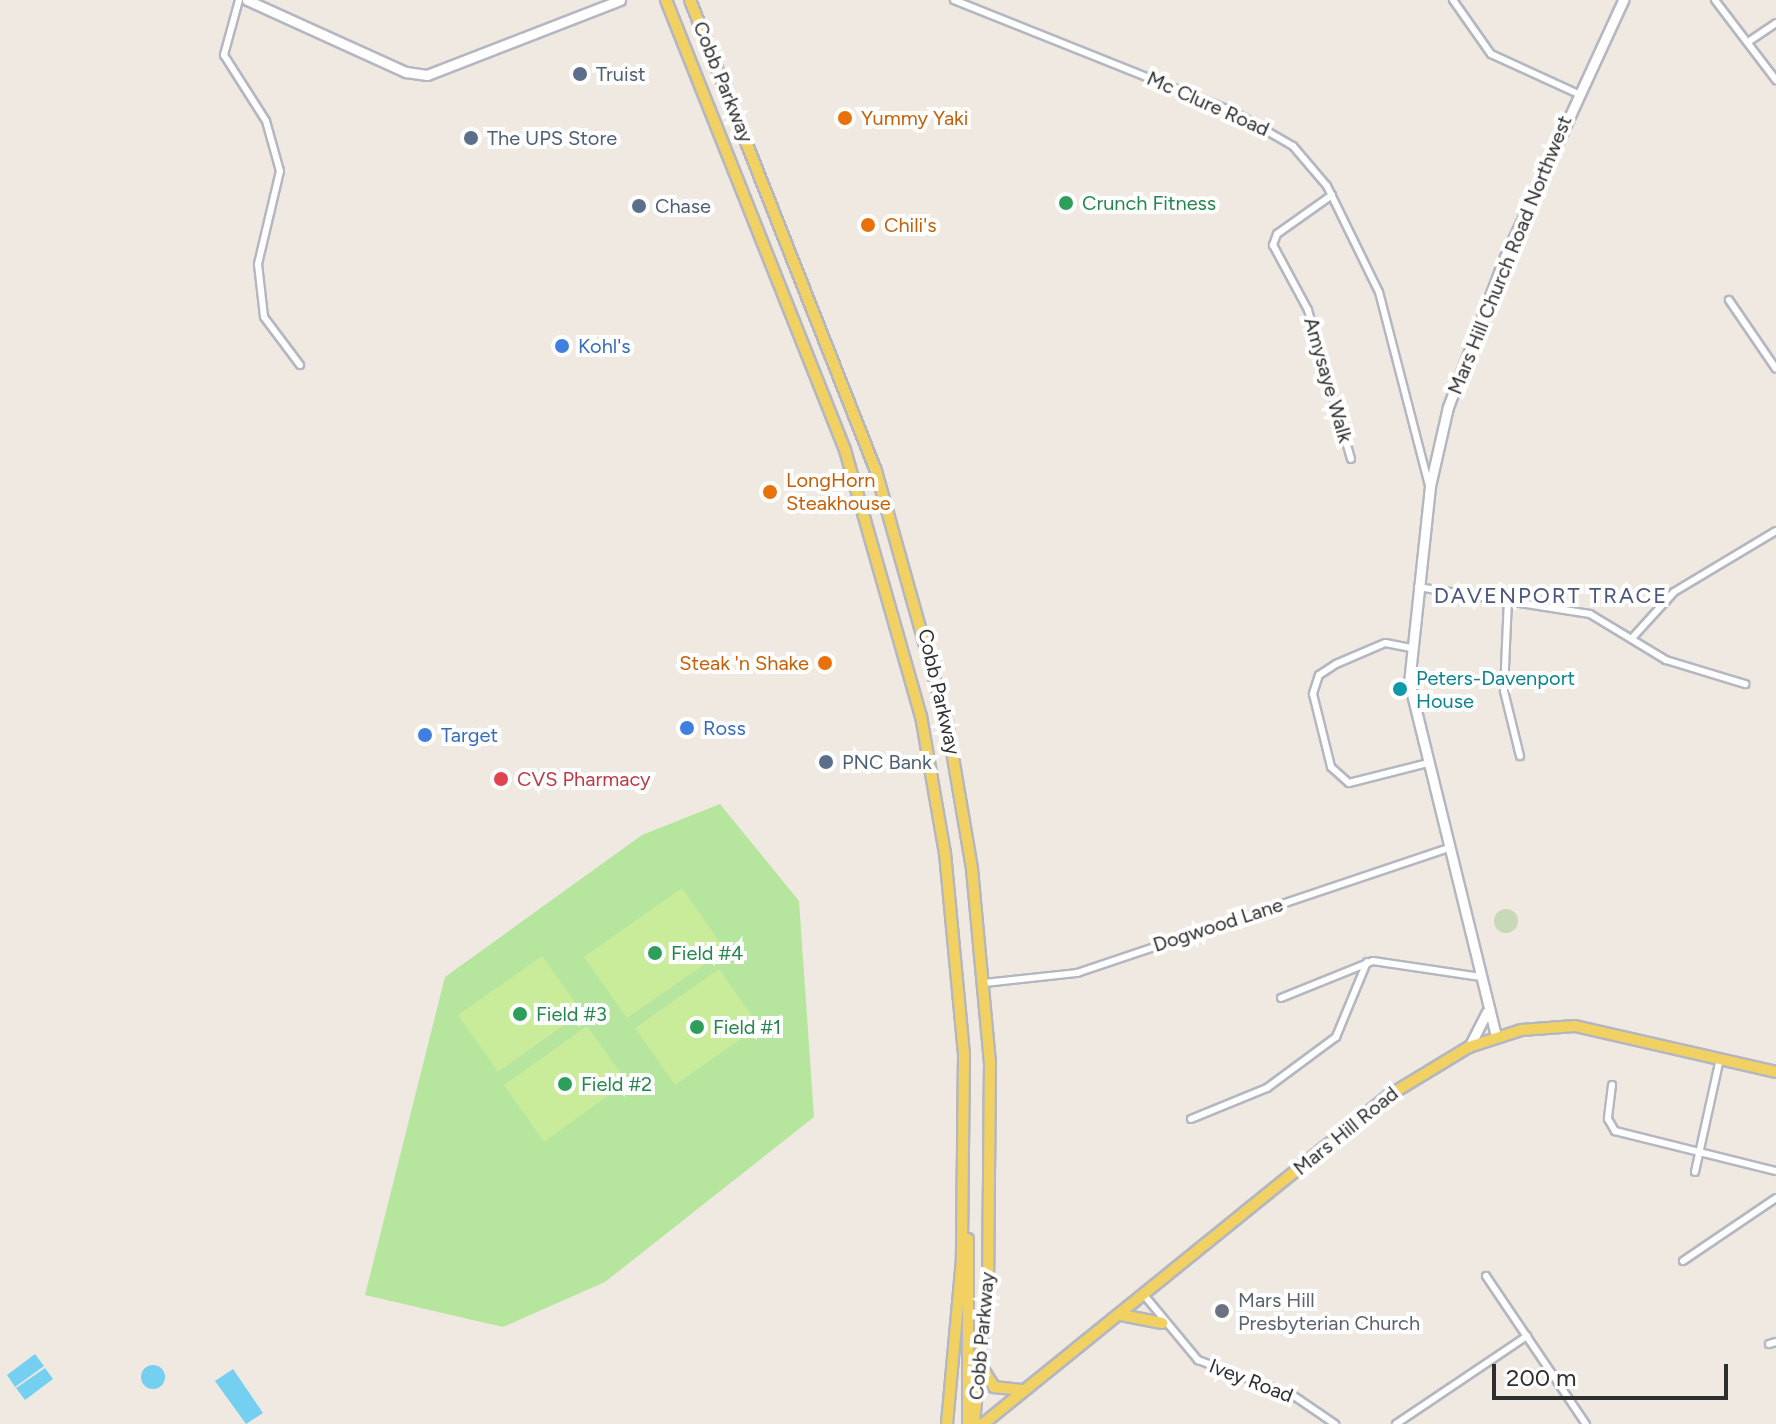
<!DOCTYPE html>
<html>
<head>
<meta charset="utf-8">
<style>
  body { margin:0 }
  #map { position:relative; width:1776px; height:1424px; overflow:hidden; background:#efe9e1; font-family:Figtree,sans-serif }
  div>[style] { position:absolute }
  [style*='--x'] { left:calc(var(--x)*1px); top:calc(var(--y)*1px); width:calc(var(--w)*1px); rotate:calc(var(--a)*1deg) }
  .green>* { inset:0; background:#b6e59e }
  .cemetery>* { inset:0; background:#c8d9b8 }
  .round { border-radius:50% }
  .pitch>* { inset:0; background:#c9ec9a }
  .water>* { inset:0; background:#75cff0 }
  .roads { filter:drop-shadow(2px 0 #b4b7c1) drop-shadow(-2px 0 #b4b7c1) drop-shadow(0 2px #b4b7c1) drop-shadow(0 -2px #b4b7c1) }
  .street>* { height:6px; margin:-3px; padding:0 3px; transform-origin:3px; border-radius:3px; background:#fff }
  .secondary>* { height:9px; margin:-4.5px; padding:0 4.5px; transform-origin:4.5px; border-radius:4.5px; background:#fff }
  .primary>* { height:10px; margin:-5px; padding:0 5px; transform-origin:5px; border-radius:5px; background:#f2d163 }
  .dots>* { width:22px; height:22px; translate:-50% -50%; box-sizing:border-box; border:4px solid #fff; border-radius:50% }
  span { translate:-50% -50%; white-space:nowrap; text-align:center; line-height:1.15; -webkit-text-stroke:8px #fff; paint-order:stroke }
  .service-label { font-size:20px; color:#4e5e75 }
  .left { translate:0 -50%; text-align:left }
  .street-label { font-size:20px; color:#2e2e2e }
  .food-label { font-size:20px; color:#c56008 }
  .right { translate:-100% -50%; text-align:right }
  .leisure-label { font-size:20px; color:#27864d }
  .shop-label { font-size:20px; color:#366cbe }
  .culture-label { font-size:20px; color:#0d838f }
  .health-label { font-size:20px; color:#be3a42 }
  .worship-label { font-size:20px; color:#5b616d }
  .neighbourhood-label { font-size:22px; color:#4d5680; letter-spacing:2px }
  .scale { position:absolute; left:1492px; top:1364px; width:236px; height:36px; box-sizing:border-box; border:4px solid #2e2e2e; border-top:0; padding-left:10px; font-size:24px; line-height:28px; white-space:nowrap; color:#2e2e2e; -webkit-text-stroke:6px #fff; paint-order:stroke }
</style>
</head>
<body>
<div id="map">
  <div class="green">
    <i style="clip-path:polygon(720px 804px,799px 901px,814px 1117px,605px 1282px,503px 1327px,365px 1295px,445px 977px,642px 835px)"></i>
  </div>
  <div class="cemetery">
    <i class="round" style="left:1494px;top:909px;width:24px;height:24px"></i>
  </div>
  <div class="pitch">
    <i style="clip-path:polygon(682px 888px,725px 950px,627px 1018px,584px 957px)"></i>
    <i style="clip-path:polygon(542px 956px,582px 1012px,498px 1072px,458px 1015px)"></i>
    <i style="clip-path:polygon(719px 969px,759px 1026px,675px 1085px,635px 1028px)"></i>
    <i style="clip-path:polygon(587px 1026px,627px 1082px,544px 1142px,504px 1085px)"></i>
  </div>
  <div class="water">
    <i style="clip-path:polygon(35px 1354px,44px 1366px,15px 1387px,7px 1375px)"></i>
    <i class="round" style="left:141px;top:1365px;width:24px;height:24px"></i>
    <i style="clip-path:polygon(45px 1368px,53px 1379px,25px 1400px,16px 1388px)"></i>
    <i style="clip-path:polygon(233px 1369px,263px 1413px,246px 1424px,215px 1381px)"></i>
  </div>
  <div class="roads">
    <div class="street">
      <i style="--x:239;--y:0;--w:57;--a:105.3"></i>
      <i style="--x:224;--y:55;--w:78;--a:57.5"></i>
      <i style="--x:266;--y:121;--w:52;--a:74.4"></i>
      <i style="--x:280;--y:171;--w:96;--a:103.3"></i>
      <i style="--x:258;--y:264;--w:53;--a:83.5"></i>
      <i style="--x:264;--y:317;--w:60;--a:53.1"></i>
      <i style="--x:954;--y:0;--w:302;--a:21.8"></i>
      <i style="--x:1234;--y:112;--w:68;--a:30"></i>
      <i style="--x:1293;--y:146;--w:52;--a:49.6"></i>
      <i style="--x:1327;--y:186;--w:118;--a:63.9"></i>
      <i style="--x:1379;--y:292;--w:199;--a:75.5"></i>
      <i style="--x:1453;--y:0;--w:66;--a:54.9"></i>
      <i style="--x:1491;--y:54;--w:94;--a:24.6"></i>
      <i style="--x:1715;--y:0;--w:101;--a:52.7"></i>
      <i style="--x:1751;--y:40;--w:30;--a:-34"></i>
      <i style="--x:1332;--y:195;--w:67;--a:144.7"></i>
      <i style="--x:1277;--y:234;--w:12;--a:110"></i>
      <i style="--x:1273;--y:245;--w:74;--a:61.7"></i>
      <i style="--x:1308;--y:310;--w:155;--a:73.9"></i>
      <i style="--x:1729;--y:300;--w:83;--a:55.7"></i>
      <i style="--x:1418;--y:587;--w:174;--a:8.9"></i>
      <i style="--x:1590;--y:614;--w:89;--a:31.2"></i>
      <i style="--x:1666;--y:660;--w:83;--a:16.9"></i>
      <i style="--x:1508;--y:599;--w:92;--a:92.5"></i>
      <i style="--x:1504;--y:691;--w:67;--a:76.2"></i>
      <i style="--x:1634;--y:636;--w:59;--a:-47.7"></i>
      <i style="--x:1674;--y:592;--w:119;--a:-30.9"></i>
      <i style="--x:1411;--y:648;--w:26;--a:-169"></i>
      <i style="--x:1385;--y:643;--w:53;--a:156.8"></i>
      <i style="--x:1336;--y:664;--w:20;--a:147"></i>
      <i style="--x:1319;--y:675;--w:20;--a:108"></i>
      <i style="--x:1313;--y:694;--w:75;--a:76.1"></i>
      <i style="--x:1331;--y:767;--w:24;--a:42"></i>
      <i style="--x:1349;--y:783;--w:81;--a:-14.2"></i>
      <i style="--x:985;--y:983;--w:93;--a:-6.2"></i>
      <i style="--x:1077;--y:973;--w:391;--a:-18.6"></i>
      <i style="--x:1281;--y:998;--w:99;--a:-21.9"></i>
      <i style="--x:1373;--y:961;--w:109;--a:8.4"></i>
      <i style="--x:1612;--y:1085;--w:34;--a:97"></i>
      <i style="--x:1608;--y:1119;--w:14;--a:60"></i>
      <i style="--x:1615;--y:1131;--w:166;--a:14"></i>
      <i style="--x:1191;--y:1119;--w:82;--a:-22.2"></i>
      <i style="--x:1267;--y:1088;--w:86;--a:-36.5"></i>
      <i style="--x:1336;--y:1037;--w:81;--a:-67.5"></i>
      <i style="--x:1695;--y:1172;--w:112;--a:-77.6"></i>
      <i style="--x:1683;--y:1261;--w:112;--a:-34.1"></i>
      <i style="--x:1486;--y:1276;--w:179;--a:56"></i>
      <i style="--x:1144;--y:1295;--w:85;--a:50.3"></i>
      <i style="--x:1198;--y:1360;--w:103;--a:20.6"></i>
      <i style="--x:1294;--y:1396;--w:50;--a:34.3"></i>
      <i style="--x:1769;--y:1344;--w:7;--a:-16"></i>
      <i style="--x:1396;--y:1424;--w:158;--a:-33.9"></i>
    </div>
    <div class="secondary">
      <i style="--x:247;--y:0;--w:175;--a:24.4"></i>
      <i style="--x:406;--y:72;--w:21;--a:8"></i>
      <i style="--x:427;--y:75;--w:207;--a:-21.2"></i>
      <i style="--x:1496;--y:1036;--w:364;--a:-103.8"></i>
      <i style="--x:1409;--y:683;--w:198;--a:-83.9"></i>
      <i style="--x:1430;--y:486;--w:81;--a:-77.2"></i>
      <i style="--x:1448;--y:407;--w:160;--a:-69.2"></i>
      <i style="--x:1505;--y:257;--w:283;--a:-65.3"></i>
      <i style="--x:1469;--y:1047;--w:39;--a:-63"></i>
    </div>
    <div class="primary">
      <i style="--x:666;--y:0;--w:484;--a:68.3"></i>
      <i style="--x:845;--y:450;--w:277;--a:74.1"></i>
      <i style="--x:921;--y:716;--w:139;--a:80.1"></i>
      <i style="--x:945;--y:853;--w:202;--a:84.6"></i>
      <i style="--x:964;--y:1054;--w:205;--a:90.6"></i>
      <i style="--x:962;--y:1259;--w:166;--a:95.2"></i>
      <i style="--x:690;--y:0;--w:506;--a:68.45"></i>
      <i style="--x:876;--y:471;--w:267;--a:74.3"></i>
      <i style="--x:948;--y:728;--w:143;--a:80.3"></i>
      <i style="--x:972;--y:869;--w:194;--a:84.7"></i>
      <i style="--x:990;--y:1062;--w:213;--a:90.5"></i>
      <i style="--x:988;--y:1275;--w:150;--a:95.4"></i>
      <i style="--x:968;--y:1239;--w:185;--a:90"></i>
      <i style="--x:1121;--y:1315;--w:42;--a:11"></i>
      <i style="--x:981;--y:1366;--w:25;--a:58"></i>
      <i style="--x:994;--y:1387;--w:30;--a:6"></i>
      <i style="--x:983;--y:1424;--w:521;--a:-39"></i>
      <i style="--x:1388;--y:1096;--w:95;--a:-31.2"></i>
      <i style="--x:1469;--y:1047;--w:55;--a:-18.1"></i>
      <i style="--x:1521;--y:1030;--w:54;--a:-4.2"></i>
      <i style="--x:1575;--y:1026;--w:206;--a:12.9"></i>
    </div>
  </div>
  <div class="dots">
    <i style="left:580px;top:74px;background:#5c6f8a"></i>
    <i style="left:845px;top:118px;background:#e8710a"></i>
    <i style="left:471px;top:138px;background:#5c6f8a"></i>
    <i style="left:1066px;top:203px;background:#2e9e5b"></i>
    <i style="left:639px;top:206px;background:#5c6f8a"></i>
    <i style="left:868px;top:225px;background:#e8710a"></i>
    <i style="left:562px;top:346px;background:#3f7fe0"></i>
    <i style="left:770px;top:492px;background:#e8710a"></i>
    <i style="left:825px;top:663px;background:#e8710a"></i>
    <i style="left:1400px;top:689px;background:#0f9aa8"></i>
    <i style="left:687px;top:728px;background:#3f7fe0"></i>
    <i style="left:425px;top:735px;background:#3f7fe0"></i>
    <i style="left:826px;top:762px;background:#5c6f8a"></i>
    <i style="left:501px;top:779px;background:#e0444e"></i>
    <i style="left:655px;top:953px;background:#2e9e5b"></i>
    <i style="left:520px;top:1014px;background:#2e9e5b"></i>
    <i style="left:697px;top:1027px;background:#2e9e5b"></i>
    <i style="left:565px;top:1084px;background:#2e9e5b"></i>
    <i style="left:1222px;top:1311px;background:#6b7280"></i>
  </div>
  <div class="service-label">
    <span class="left" style="left:596px;top:74px">Truist</span>
    <span class="left" style="left:487px;top:138px">The UPS Store</span>
    <span class="left" style="left:655px;top:206px">Chase</span>
    <span class="left" style="left:842px;top:762px">PNC Bank</span>
  </div>
  <div class="street-label">
    <span style="left:723px;top:82px;rotate:68deg">Cobb Parkway</span>
    <span style="left:1208px;top:104px;rotate:24deg">Mc Clure Road</span>
    <span style="left:1510px;top:255px;rotate:-68deg">Mars Hill Church Road Northwest</span>
    <span style="left:1328px;top:380px;rotate:74deg">Amysaye Walk</span>
    <span style="left:939px;top:692px;rotate:77deg">Cobb Parkway</span>
    <span style="left:1218px;top:925px;rotate:-18deg">Dogwood Lane</span>
    <span style="left:1346px;top:1131px;rotate:-39deg">Mars Hill Road</span>
    <span style="left:982px;top:1336px;rotate:-85deg">Cobb Parkway</span>
    <span style="left:1251px;top:1381px;rotate:21deg">Ivey Road</span>
  </div>
  <div class="food-label">
    <span class="left" style="left:861px;top:118px">Yummy Yaki</span>
    <span class="left" style="left:884px;top:225px">Chili's</span>
    <span class="left" style="left:786px;top:492px">LongHorn<br>Steakhouse</span>
    <span class="right" style="left:809px;top:663px">Steak 'n Shake</span>
  </div>
  <div class="leisure-label">
    <span class="left" style="left:1082px;top:203px">Crunch Fitness</span>
    <span class="left" style="left:671px;top:953px">Field #4</span>
    <span class="left" style="left:536px;top:1014px">Field #3</span>
    <span class="left" style="left:713px;top:1027px">Field #1</span>
    <span class="left" style="left:581px;top:1084px">Field #2</span>
  </div>
  <div class="shop-label">
    <span class="left" style="left:578px;top:346px">Kohl's</span>
    <span class="left" style="left:703px;top:728px">Ross</span>
    <span class="left" style="left:441px;top:735px">Target</span>
  </div>
  <div class="culture-label">
    <span class="left" style="left:1416px;top:690px">Peters-Davenport<br>House</span>
  </div>
  <div class="health-label">
    <span class="left" style="left:517px;top:779px">CVS Pharmacy</span>
  </div>
  <div class="worship-label">
    <span class="left" style="left:1238px;top:1312px">Mars Hill<br>Presbyterian Church</span>
  </div>
  <div class="neighbourhood-label">
    <span style="left:1551px;top:596px">DAVENPORT TRACE</span>
  </div>
  <div class="scale">200 m</div>
</div>
</body>
</html>
